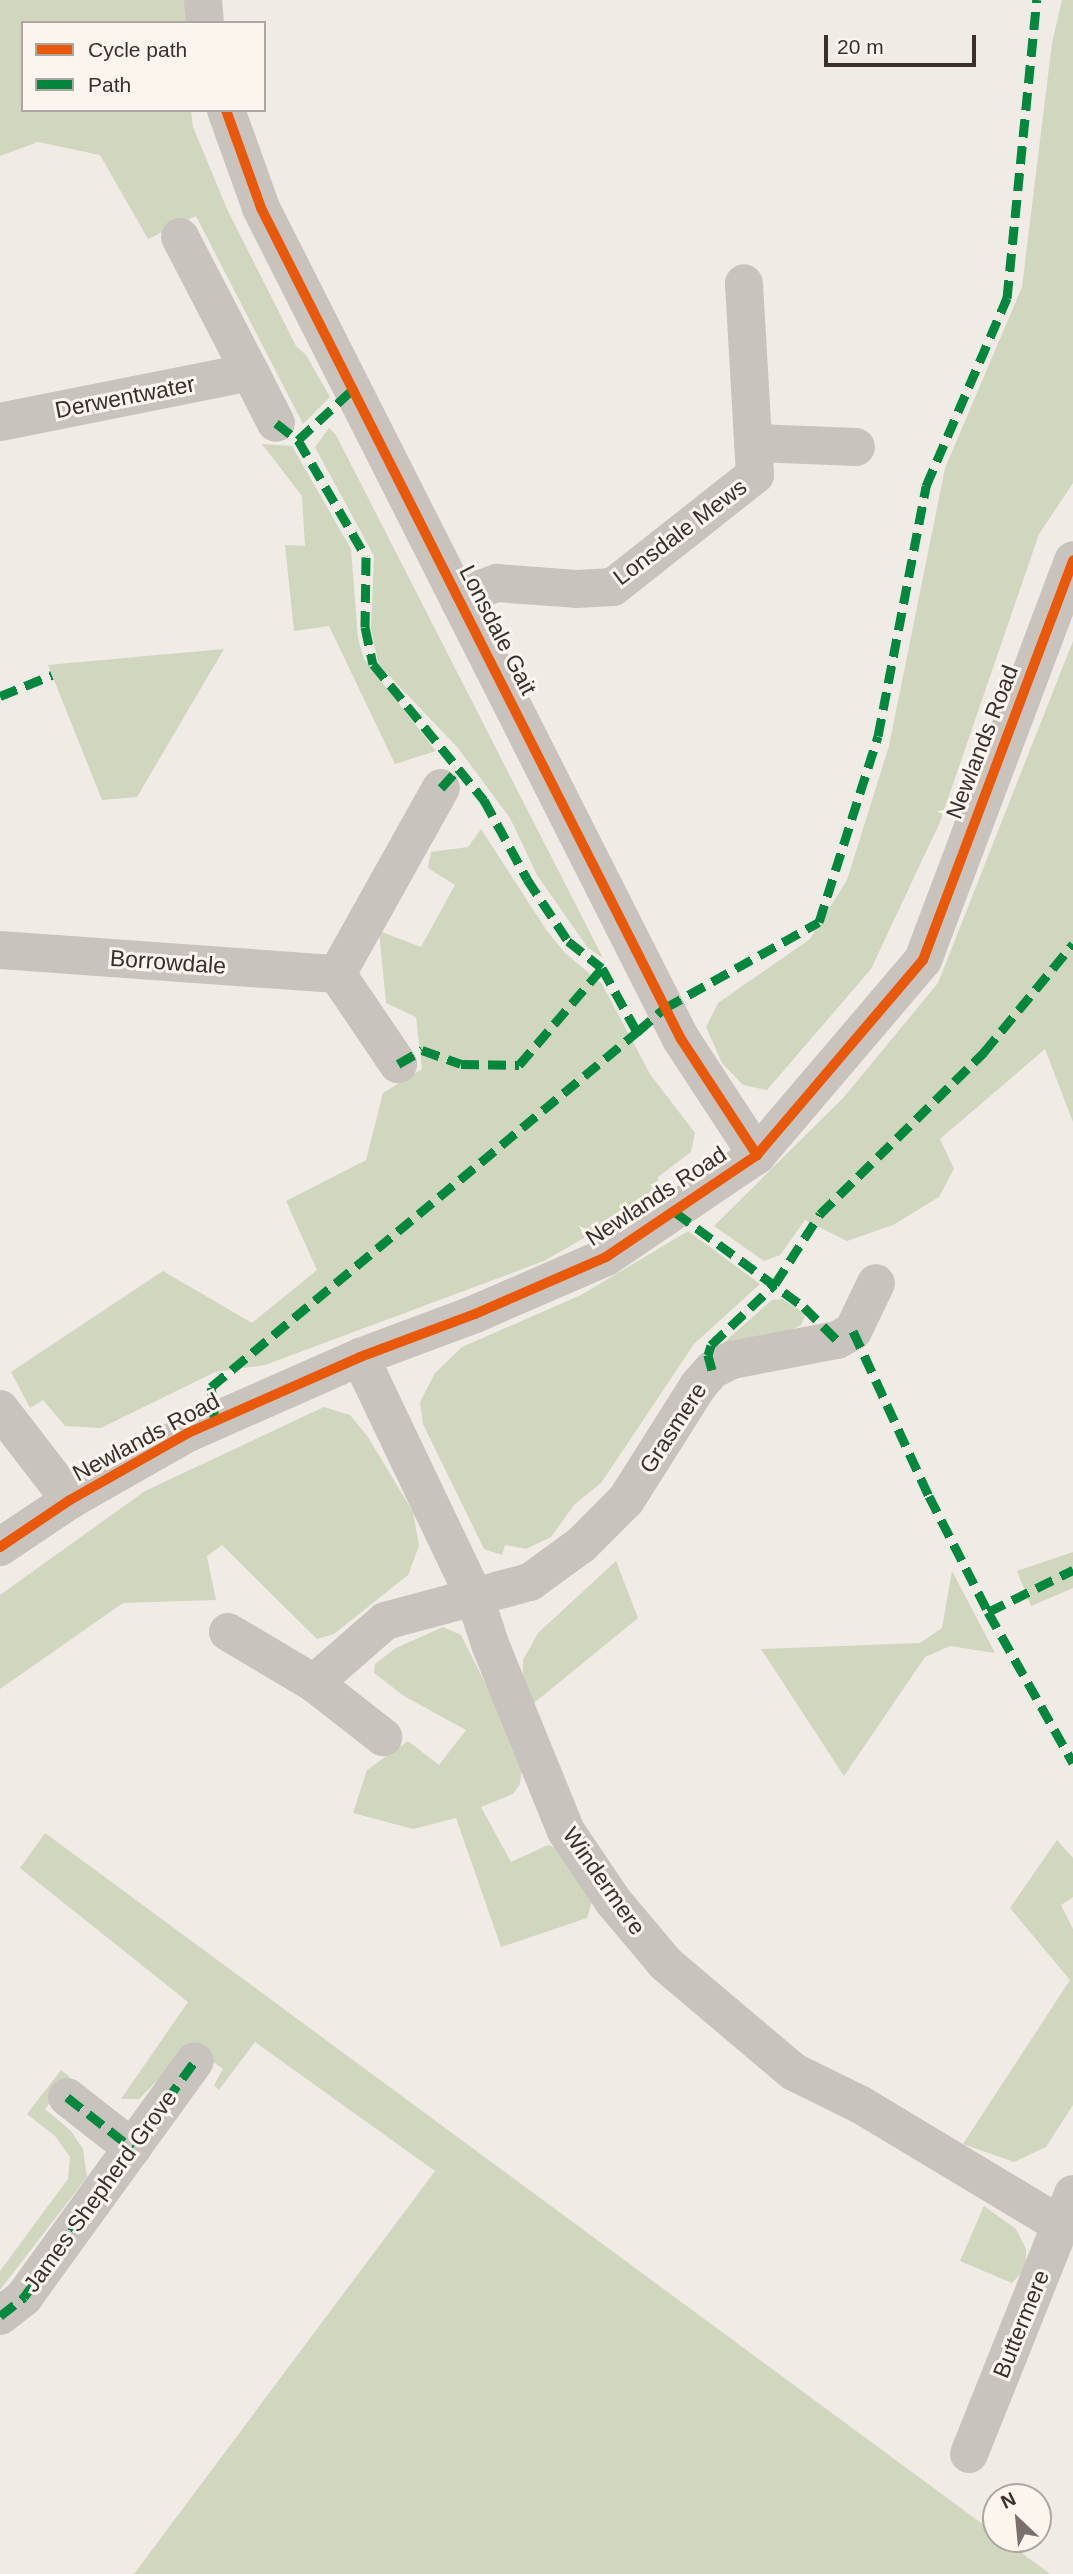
<!DOCTYPE html>
<html>
<head>
<meta charset="utf-8">
<style>
  body { margin:0 }
  #map { position:relative; width:1073px; height:2574px; overflow:hidden; background:#f0ebe5; font-family:Arial,sans-serif }
  div>[style] { position:absolute }
  [style*='--x'] { left:calc(var(--x)*1px); top:calc(var(--y)*1px); width:calc(var(--w)*1px); rotate:calc(var(--a)*1deg) }
  .green>* { inset:0; background:#d1d6bf }
  .minor>* { height:38px; margin:-19px; padding:0 19px; transform-origin:19px; border-radius:19px; background:#c9c3be }
  .quiet>* { height:9px; margin-top:-4.5px; transform-origin:0; background:repeating-linear-gradient(90deg,#00873e 0 18px,transparent 0 27px) }
  .cycleway>* { height:10px; margin:-5px; padding:0 5px; transform-origin:5px; border-radius:5px; background:#e8590c }
  span { translate:-50% -50%; white-space:nowrap; text-align:center; line-height:1.15; -webkit-text-stroke:6px #fbf5ee; paint-order:stroke }
  .street-label { font-size:23px; color:#3b302b }
  .legend { position:absolute; left:21px; top:21px; width:245px; height:91px; box-sizing:border-box; background:#fbf5ee; border:2px solid #aea6a0; margin:0; padding:9px 12px; list-style:none; font-size:21px; color:#3b302b }
  .legend li { display:flex; align-items:center; gap:14px; height:35px }
  .legend b { width:35px; border:2px solid #aea6a0 }
  .north { position:absolute; left:982px; top:2483px; width:70px; height:70px; box-sizing:border-box; background:#fbf5ee; border:2px solid #aea6a0; border-radius:50%; rotate:334deg; font-size:19px; font-weight:700; line-height:28px; text-align:center; color:#3b302b }
  .north::after { content:''; display:block; margin:auto; width:24px; height:32px; background:#7a716c; clip-path:polygon(50% 0,100% 100%,50% 72%,0 100%) }
  .scale { position:absolute; left:824px; top:35px; width:152px; height:32px; box-sizing:border-box; border:4px solid #3b302b; border-top:0; padding-left:9px; font-size:21px; line-height:24px; white-space:nowrap; color:#3b302b; -webkit-text-stroke:5px #fbf5ee; paint-order:stroke }
</style>
</head>
<body>
<div id="map">
  <div class="green">
    <i style="clip-path:polygon(0 0,203px 0,205px 23px,23px 23px,23px 110px,191px 110px,193px 127px,227px 209px,296px 346px,306px 355px,330px 397px,303px 424px,196px 216px,148px 239px,100px 155px,38px 142px,0 156px)"></i>
    <i style="clip-path:polygon(1062px 0,1073px 0,1073px 483px,1039px 534px,940px 822px,871px 969px,767px 1090px,743px 1085px,722px 1063px,706px 1027px,718px 1003px,810px 939px,847px 880px,889px 746px,945px 468px,1022px 287px,1052px 43px)"></i>
    <i style="clip-path:polygon(329px 428px,336px 435px,603px 958px,588px 948px,537px 875px,510px 818px,458px 748px,379px 665px,371px 630px,374px 556px,315px 447px)"></i>
    <i style="clip-path:polygon(262px 444px,292px 446px,351px 549px,358px 639px,364px 659px,436px 751px,395px 764px,329px 626px,294px 631px,285px 545px,305px 546px,302px 496px)"></i>
    <i style="clip-path:polygon(1073px 641px,1073px 1122px,1045px 1049px,940px 1139px,954px 1169px,939px 1197px,893px 1225px,847px 1241px,805px 1220px,780px 1255px,764px 1261px,714px 1226px,844px 1097px,938px 983px)"></i>
    <i style="clip-path:polygon(224px 649px,137px 797px,102px 800px,48px 665px)"></i>
    <i style="clip-path:polygon(481px 829px,547px 931px,565px 953px,602px 984px,650px 1074px,695px 1133px,691px 1152px,658px 1177px,659px 1195px,544px 1261px,265px 1365px,215px 1372px,101px 1428px,65px 1426px,43px 1400px,30px 1408px,11px 1372px,163px 1271px,252px 1323px,317px 1270px,286px 1201px,366px 1160px,383px 1093px,422px 1069px,416px 1017px,386px 1003px,379px 931px,421px 947px,455px 885px,428px 868px,431px 852px,468px 847px)"></i>
    <i style="clip-path:polygon(688px 1231px,760px 1284px,694px 1344px,601px 1483px,574px 1505px,551px 1537px,526px 1549px,505px 1545px,502px 1555px,484px 1549px,423px 1424px,420px 1402px,435px 1373px,462px 1347px,581px 1295px)"></i>
    <i style="clip-path:polygon(782px 1299px,806px 1314px,801px 1325px,787px 1332px,720px 1346px,772px 1300px)"></i>
    <i style="clip-path:polygon(324px 1407px,350px 1415px,368px 1437px,413px 1512px,419px 1546px,408px 1575px,334px 1634px,317px 1639px,222px 1545px,207px 1556px,216px 1600px,123px 1603px,0 1689px,0 1595px,145px 1491px)"></i>
    <i style="clip-path:polygon(1073px 1552px,1073px 1588px,1031px 1606px,1017px 1571px)"></i>
    <i style="clip-path:polygon(616px 1561px,638px 1618px,534px 1703px,523px 1678px,523px 1660px,538px 1633px)"></i>
    <i style="clip-path:polygon(952px 1571px,995px 1653px,950px 1646px,925px 1657px,844px 1776px,761px 1649px,920px 1643px,942px 1628px)"></i>
    <i style="clip-path:polygon(443px 1627px,461px 1635px,523px 1759px,520px 1784px,513px 1794px,481px 1807px,511px 1862px,548px 1845px,570px 1853px,594px 1894px,587px 1918px,501px 1947px,456px 1818px,413px 1829px,353px 1813px,367px 1770px,408px 1741px,439px 1765px,466px 1730px,404px 1696px,374px 1673px,375px 1664px,396px 1648px)"></i>
    <i style="clip-path:polygon(45px 1833px,996px 2534px,996px 2539px,1003px 2539px,1050px 2574px,134px 2574px,435px 2171px,255px 2042px,219px 2090px,214px 2085px,223px 2069px,192px 2046px,139px 2099px,121px 2099px,188px 2002px,20px 1868px)"></i>
    <i style="clip-path:polygon(1057px 1840px,1073px 1858px,1073px 1897px,1061px 1905px,1073px 1929px,1073px 2105px,1046px 2147px,1014px 2162px,963px 2144px,1070px 1980px,1010px 1908px)"></i>
    <i style="clip-path:polygon(61px 2070px,70px 2077px,45px 2109px,71px 2131px,83px 2149px,87px 2177px,0 2290px,0 2271px,68px 2179px,70px 2157px,55px 2136px,27px 2114px)"></i>
    <i style="clip-path:polygon(984px 2206px,1016px 2229px,1026px 2249px,1026px 2268px,1012px 2283px,960px 2261px)"></i>
  </div>
  <div class="minor">
    <i style="--x:203;--y:0;--w:23;--a:85"></i>
    <i style="--x:226;--y:110;--w:104;--a:70.3"></i>
    <i style="--x:261;--y:208;--w:931;--a:63.19"></i>
    <i style="--x:681;--y:1039;--w:139;--a:56.8"></i>
    <i style="--x:250;--y:372;--w:57;--a:63"></i>
    <i style="--x:0;--y:422;--w:255;--a:-11.3"></i>
    <i style="--x:250;--y:372;--w:152;--a:-117.4"></i>
    <i style="--x:753;--y:443;--w:103;--a:2.2"></i>
    <i style="--x:460;--y:602;--w:27;--a:-31"></i>
    <i style="--x:483;--y:588;--w:15;--a:-20"></i>
    <i style="--x:497;--y:583;--w:79;--a:4.3"></i>
    <i style="--x:576;--y:589;--w:37;--a:-3"></i>
    <i style="--x:613;--y:587;--w:181;--a:-38.3"></i>
    <i style="--x:755;--y:475;--w:192;--a:-93.3"></i>
    <i style="--x:0;--y:950;--w:338;--a:4.1"></i>
    <i style="--x:337;--y:974;--w:213;--a:-60.8"></i>
    <i style="--x:337;--y:974;--w:109;--a:55.9"></i>
    <i style="--x:360;--y:1357;--w:267;--a:64.5"></i>
    <i style="--x:475;--y:1598;--w:48;--a:71.9"></i>
    <i style="--x:490;--y:1644;--w:202;--a:67.9"></i>
    <i style="--x:566;--y:1831;--w:84;--a:56.1"></i>
    <i style="--x:613;--y:1901;--w:82;--a:49.9"></i>
    <i style="--x:666;--y:1964;--w:167;--a:40.2"></i>
    <i style="--x:794;--y:2072;--w:75;--a:26.2"></i>
    <i style="--x:861;--y:2105;--w:233;--a:31"></i>
    <i style="--x:0;--y:1409;--w:115;--a:52.4"></i>
    <i style="--x:0;--y:1547;--w:84;--a:-33.9"></i>
    <i style="--x:70;--y:1500;--w:136;--a:-29.6"></i>
    <i style="--x:188;--y:1433;--w:188;--a:-23.8"></i>
    <i style="--x:360;--y:1357;--w:123;--a:-20.5"></i>
    <i style="--x:475;--y:1314;--w:143;--a:-23.5"></i>
    <i style="--x:606;--y:1257;--w:182;--a:-34"></i>
    <i style="--x:757;--y:1155;--w:256;--a:-49.6"></i>
    <i style="--x:923;--y:960;--w:427;--a:-69.4"></i>
    <i style="--x:228;--y:1632;--w:100;--a:30.7"></i>
    <i style="--x:314;--y:1683;--w:88;--a:38"></i>
    <i style="--x:314;--y:1683;--w:94;--a:-41.1"></i>
    <i style="--x:385;--y:1621;--w:150;--a:-15.1"></i>
    <i style="--x:530;--y:1582;--w:63;--a:-36"></i>
    <i style="--x:581;--y:1545;--w:64;--a:-45"></i>
    <i style="--x:626;--y:1500;--w:135;--a:-57.7"></i>
    <i style="--x:698;--y:1386;--w:21;--a:-49"></i>
    <i style="--x:712;--y:1370;--w:22;--a:-27"></i>
    <i style="--x:732;--y:1360;--w:107;--a:-10.8"></i>
    <i style="--x:837;--y:1340;--w:18;--a:-29"></i>
    <i style="--x:853;--y:1331;--w:53;--a:-64.4"></i>
    <i style="--x:67;--y:2097;--w:83;--a:38.1"></i>
    <i style="--x:0;--y:2316;--w:31;--a:-38"></i>
    <i style="--x:24;--y:2297;--w:291;--a:-54.1"></i>
    <i style="--x:969;--y:2454;--w:280;--a:-68.2"></i>
  </div>
  <div class="quiet">
    <i style="--x:276;--y:423;--w:28;--a:38"></i>
    <i style="--x:298;--y:440;--w:135;--a:59.8"></i>
    <i style="--x:366;--y:557;--w:70;--a:90.8"></i>
    <i style="--x:365;--y:627;--w:38;--a:78"></i>
    <i style="--x:373;--y:664;--w:176;--a:50.8"></i>
    <i style="--x:484;--y:800;--w:90;--a:61.4"></i>
    <i style="--x:527;--y:879;--w:74;--a:56.5"></i>
    <i style="--x:568;--y:941;--w:43;--a:38.5"></i>
    <i style="--x:602;--y:968;--w:73;--a:61.3"></i>
    <i style="--x:298;--y:440;--w:75;--a:-42.8"></i>
    <i style="--x:0;--y:696;--w:56;--a:-22"></i>
    <i style="--x:441;--y:788;--w:25;--a:-48"></i>
    <i style="--x:398;--y:1064;--w:28;--a:-30"></i>
    <i style="--x:422;--y:1050;--w:41;--a:19.7"></i>
    <i style="--x:461;--y:1064;--w:58;--a:1"></i>
    <i style="--x:519;--y:1065;--w:128;--a:-49.4"></i>
    <i style="--x:675;--y:1212;--w:160;--a:36.4"></i>
    <i style="--x:804;--y:1307;--w:47;--a:45"></i>
    <i style="--x:853;--y:1331;--w:182;--a:65.3"></i>
    <i style="--x:929;--y:1496;--w:130;--a:63"></i>
    <i style="--x:988;--y:1612;--w:173;--a:60.6"></i>
    <i style="--x:712;--y:1370;--w:16;--a:-105"></i>
    <i style="--x:708;--y:1355;--w:10;--a:-73"></i>
    <i style="--x:711;--y:1345;--w:88;--a:-43.6"></i>
    <i style="--x:775;--y:1284;--w:83;--a:-57.3"></i>
    <i style="--x:820;--y:1214;--w:231;--a:-44.6"></i>
    <i style="--x:984;--y:1052;--w:140;--a:-50.5"></i>
    <i style="--x:215;--y:1423;--w:36;--a:-96"></i>
    <i style="--x:211;--y:1387;--w:555;--a:-39.81"></i>
    <i style="--x:637;--y:1032;--w:37;--a:-41"></i>
    <i style="--x:665;--y:1008;--w:176;--a:-29.2"></i>
    <i style="--x:819;--y:922;--w:195;--a:-72.4"></i>
    <i style="--x:878;--y:736;--w:255;--a:-79.1"></i>
    <i style="--x:926;--y:486;--w:205;--a:-66.7"></i>
    <i style="--x:1007;--y:298;--w:300;--a:-84.3"></i>
    <i style="--x:988;--y:1612;--w:95;--a:-26.3"></i>
    <i style="--x:67;--y:2097;--w:83;--a:38.1"></i>
    <i style="--x:0;--y:2316;--w:31;--a:-38"></i>
    <i style="--x:24;--y:2297;--w:291;--a:-54.1"></i>
  </div>
  <div class="cycleway">
    <i style="--x:226;--y:110;--w:104;--a:70.3"></i>
    <i style="--x:261;--y:208;--w:931;--a:63.19"></i>
    <i style="--x:681;--y:1039;--w:139;--a:56.8"></i>
    <i style="--x:0;--y:1547;--w:84;--a:-33.9"></i>
    <i style="--x:70;--y:1500;--w:136;--a:-29.6"></i>
    <i style="--x:188;--y:1433;--w:188;--a:-23.8"></i>
    <i style="--x:360;--y:1357;--w:123;--a:-20.5"></i>
    <i style="--x:475;--y:1314;--w:143;--a:-23.5"></i>
    <i style="--x:606;--y:1257;--w:182;--a:-34"></i>
    <i style="--x:757;--y:1155;--w:256;--a:-49.6"></i>
    <i style="--x:923;--y:960;--w:427;--a:-69.4"></i>
  </div>
  <div class="street-label">
    <span style="left:125px;top:397px;rotate:-11deg">Derwentwater</span>
    <span style="left:680px;top:532px;rotate:-37deg">Lonsdale Mews</span>
    <span style="left:498px;top:630px;rotate:63deg">Lonsdale Gait</span>
    <span style="left:982px;top:742px;rotate:-69deg">Newlands Road</span>
    <span style="left:168px;top:962px;rotate:4deg">Borrowdale</span>
    <span style="left:656px;top:1196px;rotate:-33deg">Newlands Road</span>
    <span style="left:673px;top:1428px;rotate:-57deg">Grasmere</span>
    <span style="left:146px;top:1437px;rotate:-28deg">Newlands Road</span>
    <span style="left:604px;top:1881px;rotate:55deg">Windermere</span>
    <span style="left:100px;top:2191px;rotate:-54deg">James Shepherd Grove</span>
    <span style="left:1021px;top:2324px;rotate:-68deg">Buttermere</span>
  </div>
  <ul class="legend">
  <li><b style="height:9px;background:#e8590c"></b>Cycle path</li>
  <li><b style="height:9px;background:#00873e"></b>Path</li>
  </ul>
  <div class="north">N</div>
  <div class="scale">20 m</div>
</div>
</body>
</html>
